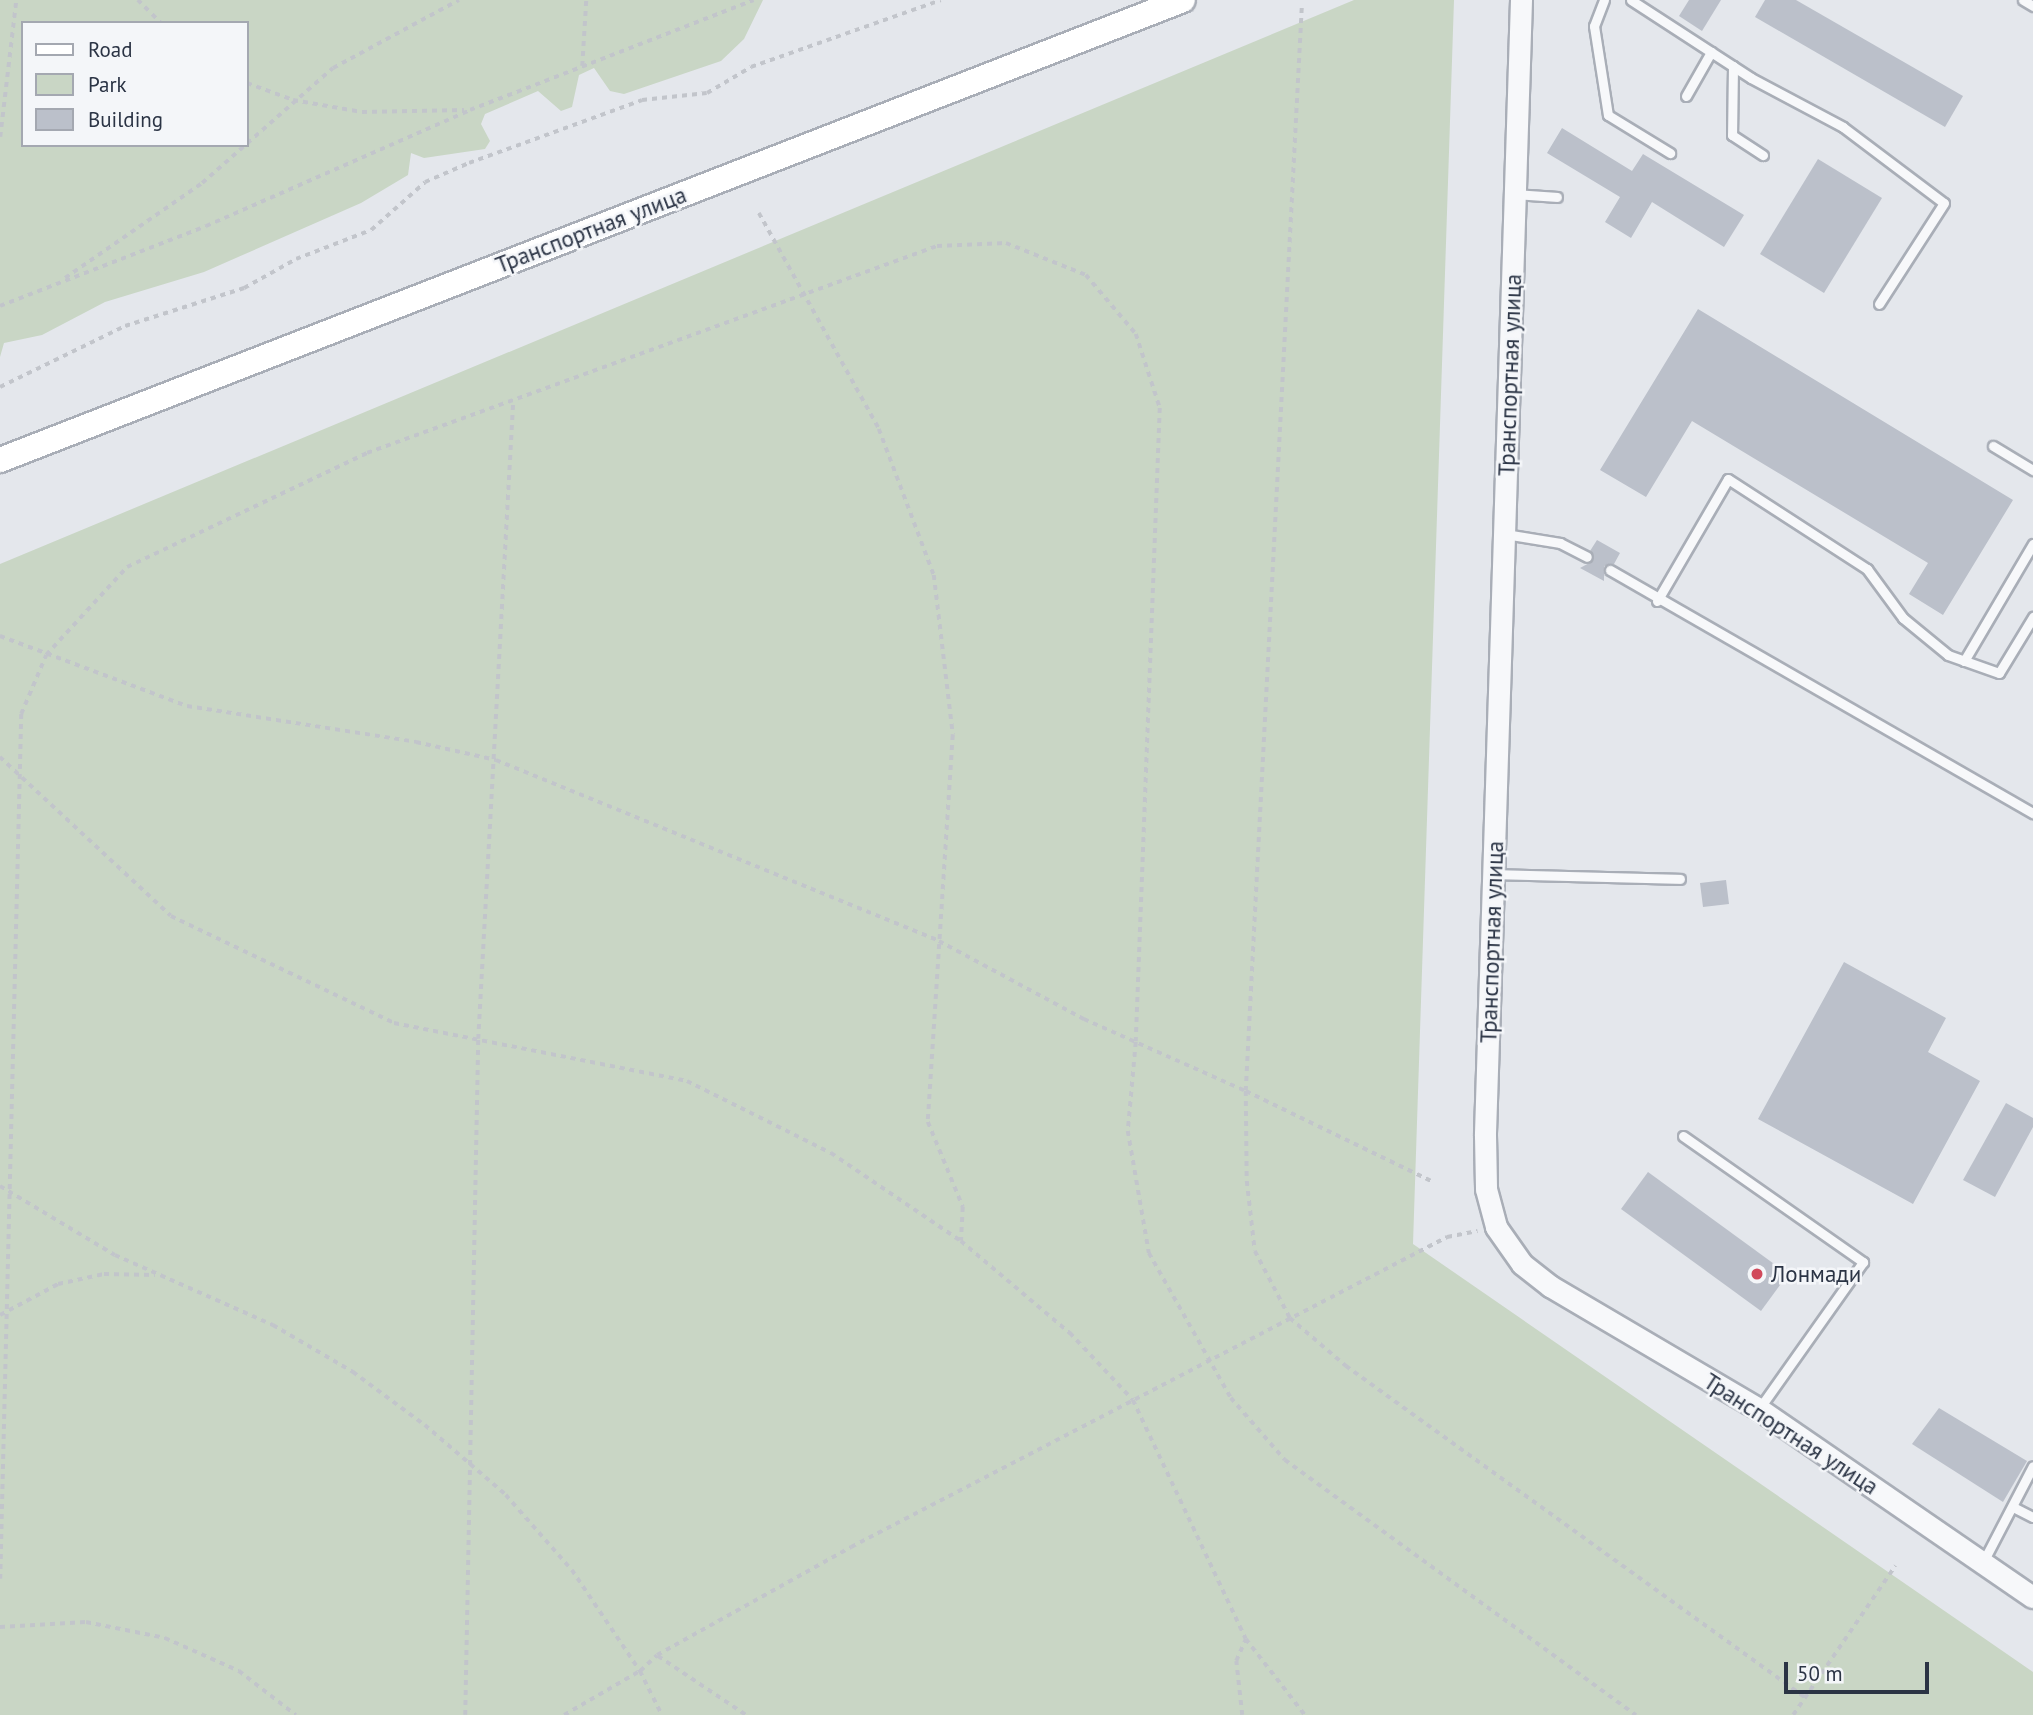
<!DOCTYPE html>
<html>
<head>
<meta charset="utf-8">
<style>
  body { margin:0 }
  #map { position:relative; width:2033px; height:1715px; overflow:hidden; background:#e4e7ec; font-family:"PT Sans",sans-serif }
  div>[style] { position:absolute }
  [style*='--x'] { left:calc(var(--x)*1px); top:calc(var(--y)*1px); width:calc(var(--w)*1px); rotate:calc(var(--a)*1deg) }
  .green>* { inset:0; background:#c9d6c5 }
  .building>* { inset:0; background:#bbc0ca }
  .path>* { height:3.5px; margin-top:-1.75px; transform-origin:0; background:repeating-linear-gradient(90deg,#c2c5cb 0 5px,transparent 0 10px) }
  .roads { filter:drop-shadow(2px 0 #a9aeb7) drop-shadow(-2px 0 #a9aeb7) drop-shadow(0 2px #a9aeb7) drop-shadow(0 -2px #a9aeb7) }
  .service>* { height:9px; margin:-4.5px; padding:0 4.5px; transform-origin:4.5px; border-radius:4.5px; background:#f7f8fa }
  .tertiary>* { height:21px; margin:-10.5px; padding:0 10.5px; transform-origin:10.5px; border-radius:10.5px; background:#f7f8fa }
  .secondary>* { height:24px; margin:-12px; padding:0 12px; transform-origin:12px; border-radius:12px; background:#fff }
  .dots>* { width:19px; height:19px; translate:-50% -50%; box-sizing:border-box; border:4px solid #f4f6f9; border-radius:50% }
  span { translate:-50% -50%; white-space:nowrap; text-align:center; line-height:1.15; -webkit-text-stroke:5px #f4f6f9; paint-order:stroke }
  .street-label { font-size:23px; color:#2b3445 }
  .poi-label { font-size:23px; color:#2b3445 }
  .left { translate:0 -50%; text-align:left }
  .legend { position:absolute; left:21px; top:21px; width:228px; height:126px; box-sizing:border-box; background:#f4f6f9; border:2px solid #a4a8b1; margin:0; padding:9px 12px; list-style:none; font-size:21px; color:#2b3445 }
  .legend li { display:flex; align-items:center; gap:14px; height:35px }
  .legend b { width:35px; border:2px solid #a4a8b1 }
  .scale { position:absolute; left:1784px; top:1662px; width:145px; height:32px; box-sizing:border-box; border:4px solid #2b3445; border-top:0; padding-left:9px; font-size:21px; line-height:24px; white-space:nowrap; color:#2b3445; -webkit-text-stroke:5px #f4f6f9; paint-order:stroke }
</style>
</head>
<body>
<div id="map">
  <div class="green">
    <i style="clip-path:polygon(evenodd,0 0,763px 0,744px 39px,721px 61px,624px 94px,610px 91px,594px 68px,579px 75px,572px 107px,561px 111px,538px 91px,485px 114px,481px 124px,490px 141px,485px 149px,424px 158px,411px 153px,408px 175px,361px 203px,204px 272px,105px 302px,42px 335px,4px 343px,0 357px,0 0,23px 23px,247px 23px,247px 145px,23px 145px,23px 23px)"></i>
    <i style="clip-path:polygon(1354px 0,1454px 0,1413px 1244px,2033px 1672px,2033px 1715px,0 1715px,0 564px)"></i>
  </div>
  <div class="building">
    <i style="clip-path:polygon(1689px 0,1721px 0,1702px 31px,1679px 16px)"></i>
    <i style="clip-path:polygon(1765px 0,1796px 0,1963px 96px,1945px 127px,1755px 17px)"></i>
    <i style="clip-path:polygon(1562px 128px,1632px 171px,1643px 154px,1744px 215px,1724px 247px,1652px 202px,1631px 238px,1605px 222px,1620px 197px,1547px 153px)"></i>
    <i style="clip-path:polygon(1818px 159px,1882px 198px,1824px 293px,1760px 254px)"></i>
    <i style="clip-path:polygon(1698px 309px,2013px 500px,1943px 615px,1909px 594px,1928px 563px,1692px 421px,1646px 497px,1600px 470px)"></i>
    <i style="clip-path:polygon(1597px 540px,1620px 553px,1614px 564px,1604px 566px,1604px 581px,1580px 568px,1593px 561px,1590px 551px)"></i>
    <i style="clip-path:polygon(1726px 880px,1729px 904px,1703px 907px,1700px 883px)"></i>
    <i style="clip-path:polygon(1844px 962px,1946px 1018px,1928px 1052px,1980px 1081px,1913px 1204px,1758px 1119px)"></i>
    <i style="clip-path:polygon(2006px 1103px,2033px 1118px,2033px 1127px,1995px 1197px,1963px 1180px)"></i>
    <i style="clip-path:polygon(1648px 1172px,1788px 1274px,1761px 1311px,1621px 1209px)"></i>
    <i style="clip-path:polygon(1939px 1408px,2027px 1461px,2003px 1502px,1912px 1444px)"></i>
  </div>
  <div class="path">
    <i style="--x:138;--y:0;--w:33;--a:45"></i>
    <i style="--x:1302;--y:8;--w:1084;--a:92.96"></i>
    <i style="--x:1246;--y:1091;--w:90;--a:89.4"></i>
    <i style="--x:1247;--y:1181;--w:70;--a:83.5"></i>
    <i style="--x:1255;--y:1251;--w:76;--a:62.4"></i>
    <i style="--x:1290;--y:1318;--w:74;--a:40.6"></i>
    <i style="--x:1346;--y:1366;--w:567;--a:35.82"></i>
    <i style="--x:582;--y:66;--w:66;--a:-86.5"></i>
    <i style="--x:247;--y:83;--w:49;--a:20.3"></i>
    <i style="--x:293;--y:100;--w:70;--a:9.9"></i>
    <i style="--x:362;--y:112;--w:102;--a:-1.1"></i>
    <i style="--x:0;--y:137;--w:138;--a:-83.3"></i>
    <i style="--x:759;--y:213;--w:247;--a:60.9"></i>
    <i style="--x:879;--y:429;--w:156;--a:69.4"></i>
    <i style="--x:934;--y:575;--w:161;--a:83.2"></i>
    <i style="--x:953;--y:735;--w:388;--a:93.7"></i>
    <i style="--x:928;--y:1122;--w:92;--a:67.6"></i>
    <i style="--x:963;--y:1207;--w:34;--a:93"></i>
    <i style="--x:65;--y:278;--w:167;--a:-34.7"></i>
    <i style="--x:202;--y:183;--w:174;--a:-41.3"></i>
    <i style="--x:333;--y:68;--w:143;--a:-28.4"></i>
    <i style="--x:0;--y:306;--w:221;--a:-21.2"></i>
    <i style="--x:206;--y:226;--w:288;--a:-23.7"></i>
    <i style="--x:470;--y:110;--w:304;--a:-21.2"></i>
    <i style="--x:0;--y:387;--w:139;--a:-26"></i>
    <i style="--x:125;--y:326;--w:125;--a:-17.7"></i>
    <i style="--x:244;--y:288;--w:60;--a:-29.1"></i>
    <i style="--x:296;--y:259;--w:80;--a:-21.1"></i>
    <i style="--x:371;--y:230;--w:72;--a:-41.6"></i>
    <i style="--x:425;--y:182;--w:48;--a:-23.4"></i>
    <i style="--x:469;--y:163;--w:184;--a:-20"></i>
    <i style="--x:642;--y:100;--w:65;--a:-6.1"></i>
    <i style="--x:707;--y:93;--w:51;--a:-30.6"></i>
    <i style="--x:751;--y:67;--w:201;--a:-19.4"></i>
    <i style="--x:0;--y:636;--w:200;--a:20.5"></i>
    <i style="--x:187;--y:706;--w:232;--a:8.9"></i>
    <i style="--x:416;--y:742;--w:82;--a:12.7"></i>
    <i style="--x:496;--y:760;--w:479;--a:22.2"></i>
    <i style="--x:939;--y:941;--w:165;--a:28.3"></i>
    <i style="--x:1084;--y:1019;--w:177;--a:24"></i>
    <i style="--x:1246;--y:1091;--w:208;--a:25.9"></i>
    <i style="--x:0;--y:757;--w:233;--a:42.9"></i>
    <i style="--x:171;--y:916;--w:247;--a:25.6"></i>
    <i style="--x:394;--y:1023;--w:299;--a:11.2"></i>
    <i style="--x:687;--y:1081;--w:161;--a:26.6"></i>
    <i style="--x:831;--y:1153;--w:157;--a:34.1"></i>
    <i style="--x:961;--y:1241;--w:143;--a:40.2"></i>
    <i style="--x:1070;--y:1333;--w:92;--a:46.8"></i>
    <i style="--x:1133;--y:1400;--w:264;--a:64.7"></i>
    <i style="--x:1246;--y:1639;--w:96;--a:52.2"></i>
    <i style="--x:0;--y:1186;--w:134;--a:31"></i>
    <i style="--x:115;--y:1255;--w:173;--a:23.9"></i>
    <i style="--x:273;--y:1325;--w:93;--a:30.4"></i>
    <i style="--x:353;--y:1372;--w:89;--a:36.4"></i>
    <i style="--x:425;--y:1425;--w:107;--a:40.8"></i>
    <i style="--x:506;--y:1495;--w:100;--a:48.7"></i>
    <i style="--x:572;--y:1570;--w:122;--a:56"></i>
    <i style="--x:640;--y:1671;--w:49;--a:63.4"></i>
    <i style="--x:0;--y:1315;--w:66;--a:-28.1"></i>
    <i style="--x:58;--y:1284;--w:47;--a:-12.3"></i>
    <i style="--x:104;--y:1274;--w:51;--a:1.1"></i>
    <i style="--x:0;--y:1579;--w:865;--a:-88.61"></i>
    <i style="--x:21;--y:714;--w:64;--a:-67"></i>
    <i style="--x:46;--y:655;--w:120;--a:-47.4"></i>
    <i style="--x:127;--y:567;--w:266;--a:-25.4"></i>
    <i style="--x:367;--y:453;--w:606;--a:-19.96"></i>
    <i style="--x:937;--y:246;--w:69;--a:-2.5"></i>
    <i style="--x:1006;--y:243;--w:86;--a:21.8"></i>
    <i style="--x:1086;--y:275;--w:77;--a:49.7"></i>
    <i style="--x:1136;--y:334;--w:78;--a:72"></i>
    <i style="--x:1160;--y:408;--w:634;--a:92.17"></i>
    <i style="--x:1136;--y:1042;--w:89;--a:95.1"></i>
    <i style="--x:1128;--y:1131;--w:124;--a:80.2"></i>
    <i style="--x:1149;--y:1253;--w:167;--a:60.5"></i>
    <i style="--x:1231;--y:1398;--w:82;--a:48.9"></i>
    <i style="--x:1285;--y:1460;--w:434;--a:36"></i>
    <i style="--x:0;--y:1627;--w:86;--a:-3.3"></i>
    <i style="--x:86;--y:1622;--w:81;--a:11.4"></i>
    <i style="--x:165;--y:1638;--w:81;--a:24"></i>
    <i style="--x:239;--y:1671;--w:72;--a:37.7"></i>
    <i style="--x:658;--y:1656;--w:106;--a:33.8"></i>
    <i style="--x:465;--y:1715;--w:676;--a:-88.9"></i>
    <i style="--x:478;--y:1039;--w:639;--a:-86.86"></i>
    <i style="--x:564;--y:1715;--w:88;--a:-30.1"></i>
    <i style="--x:640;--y:1671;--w:23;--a:-43"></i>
    <i style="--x:657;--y:1655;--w:222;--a:-29.1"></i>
    <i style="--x:851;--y:1547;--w:672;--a:-27.48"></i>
    <i style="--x:1447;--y:1237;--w:31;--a:-11"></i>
    <i style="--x:1242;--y:1715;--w:54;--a:-96.3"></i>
    <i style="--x:1236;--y:1661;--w:24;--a:-66"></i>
    <i style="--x:1793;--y:1715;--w:181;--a:-55.6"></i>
  </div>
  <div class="roads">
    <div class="service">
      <i style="--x:1604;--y:0;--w:28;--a:111"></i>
      <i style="--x:1594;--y:26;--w:90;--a:81.1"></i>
      <i style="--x:1608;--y:115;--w:73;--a:31.5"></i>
      <i style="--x:1631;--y:0;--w:143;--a:33"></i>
      <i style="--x:1751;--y:78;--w:104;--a:28"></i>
      <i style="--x:1843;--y:127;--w:126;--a:37"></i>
      <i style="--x:1944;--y:203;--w:120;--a:122.8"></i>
      <i style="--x:2023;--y:0;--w:12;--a:31"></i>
      <i style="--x:1733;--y:66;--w:69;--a:90.8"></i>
      <i style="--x:1732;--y:135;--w:37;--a:33"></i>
      <i style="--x:1686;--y:96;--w:51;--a:-60.4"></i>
      <i style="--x:1515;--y:194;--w:42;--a:4.1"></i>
      <i style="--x:1993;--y:446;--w:47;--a:31"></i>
      <i style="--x:1505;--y:534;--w:56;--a:9.3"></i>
      <i style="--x:1560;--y:543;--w:30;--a:27"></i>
      <i style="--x:1610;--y:570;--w:488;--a:29.9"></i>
      <i style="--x:1657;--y:601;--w:141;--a:-59.8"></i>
      <i style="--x:1728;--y:479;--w:166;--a:32.9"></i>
      <i style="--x:1867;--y:569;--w:61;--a:53.7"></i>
      <i style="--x:1903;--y:618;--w:58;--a:39.4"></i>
      <i style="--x:1948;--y:655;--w:54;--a:19.4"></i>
      <i style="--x:1999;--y:673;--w:66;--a:-58.7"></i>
      <i style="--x:1964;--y:661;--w:136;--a:-59.5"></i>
      <i style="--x:1495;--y:874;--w:185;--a:1.5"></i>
      <i style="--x:1683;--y:1136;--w:220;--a:35"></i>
      <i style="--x:1863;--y:1262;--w:180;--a:125.3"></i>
      <i style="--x:2013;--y:1507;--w:22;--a:27"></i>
      <i style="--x:1983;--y:1562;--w:108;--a:-62.5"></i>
    </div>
    <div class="tertiary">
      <i style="--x:1521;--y:0;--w:1136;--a:91.82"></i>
      <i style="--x:1485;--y:1135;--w:54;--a:88.9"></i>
      <i style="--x:1486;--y:1189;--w:39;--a:75"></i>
      <i style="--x:1496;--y:1227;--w:45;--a:54.9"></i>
      <i style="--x:1522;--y:1264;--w:36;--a:38"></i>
      <i style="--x:1550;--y:1286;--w:243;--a:30.5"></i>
      <i style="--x:1759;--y:1409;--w:332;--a:34.5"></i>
    </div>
    <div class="secondary">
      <i style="--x:0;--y:460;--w:1269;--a:-21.25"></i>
    </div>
  </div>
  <div class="dots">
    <i style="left:1757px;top:1274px;background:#d1495b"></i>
  </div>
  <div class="street-label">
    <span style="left:591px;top:230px;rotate:-21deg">Транспортная улица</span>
    <span style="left:1510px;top:375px;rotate:-88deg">Транспортная улица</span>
    <span style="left:1492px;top:942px;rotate:-88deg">Транспортная улица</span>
    <span style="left:1791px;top:1434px;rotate:33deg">Транспортная улица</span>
  </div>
  <div class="poi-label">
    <span class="left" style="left:1771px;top:1274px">Лонмади</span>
  </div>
  <ul class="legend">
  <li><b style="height:9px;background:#fff"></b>Road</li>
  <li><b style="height:19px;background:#c9d6c5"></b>Park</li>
  <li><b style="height:19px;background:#bbc0ca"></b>Building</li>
  </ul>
  <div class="scale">50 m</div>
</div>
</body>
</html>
